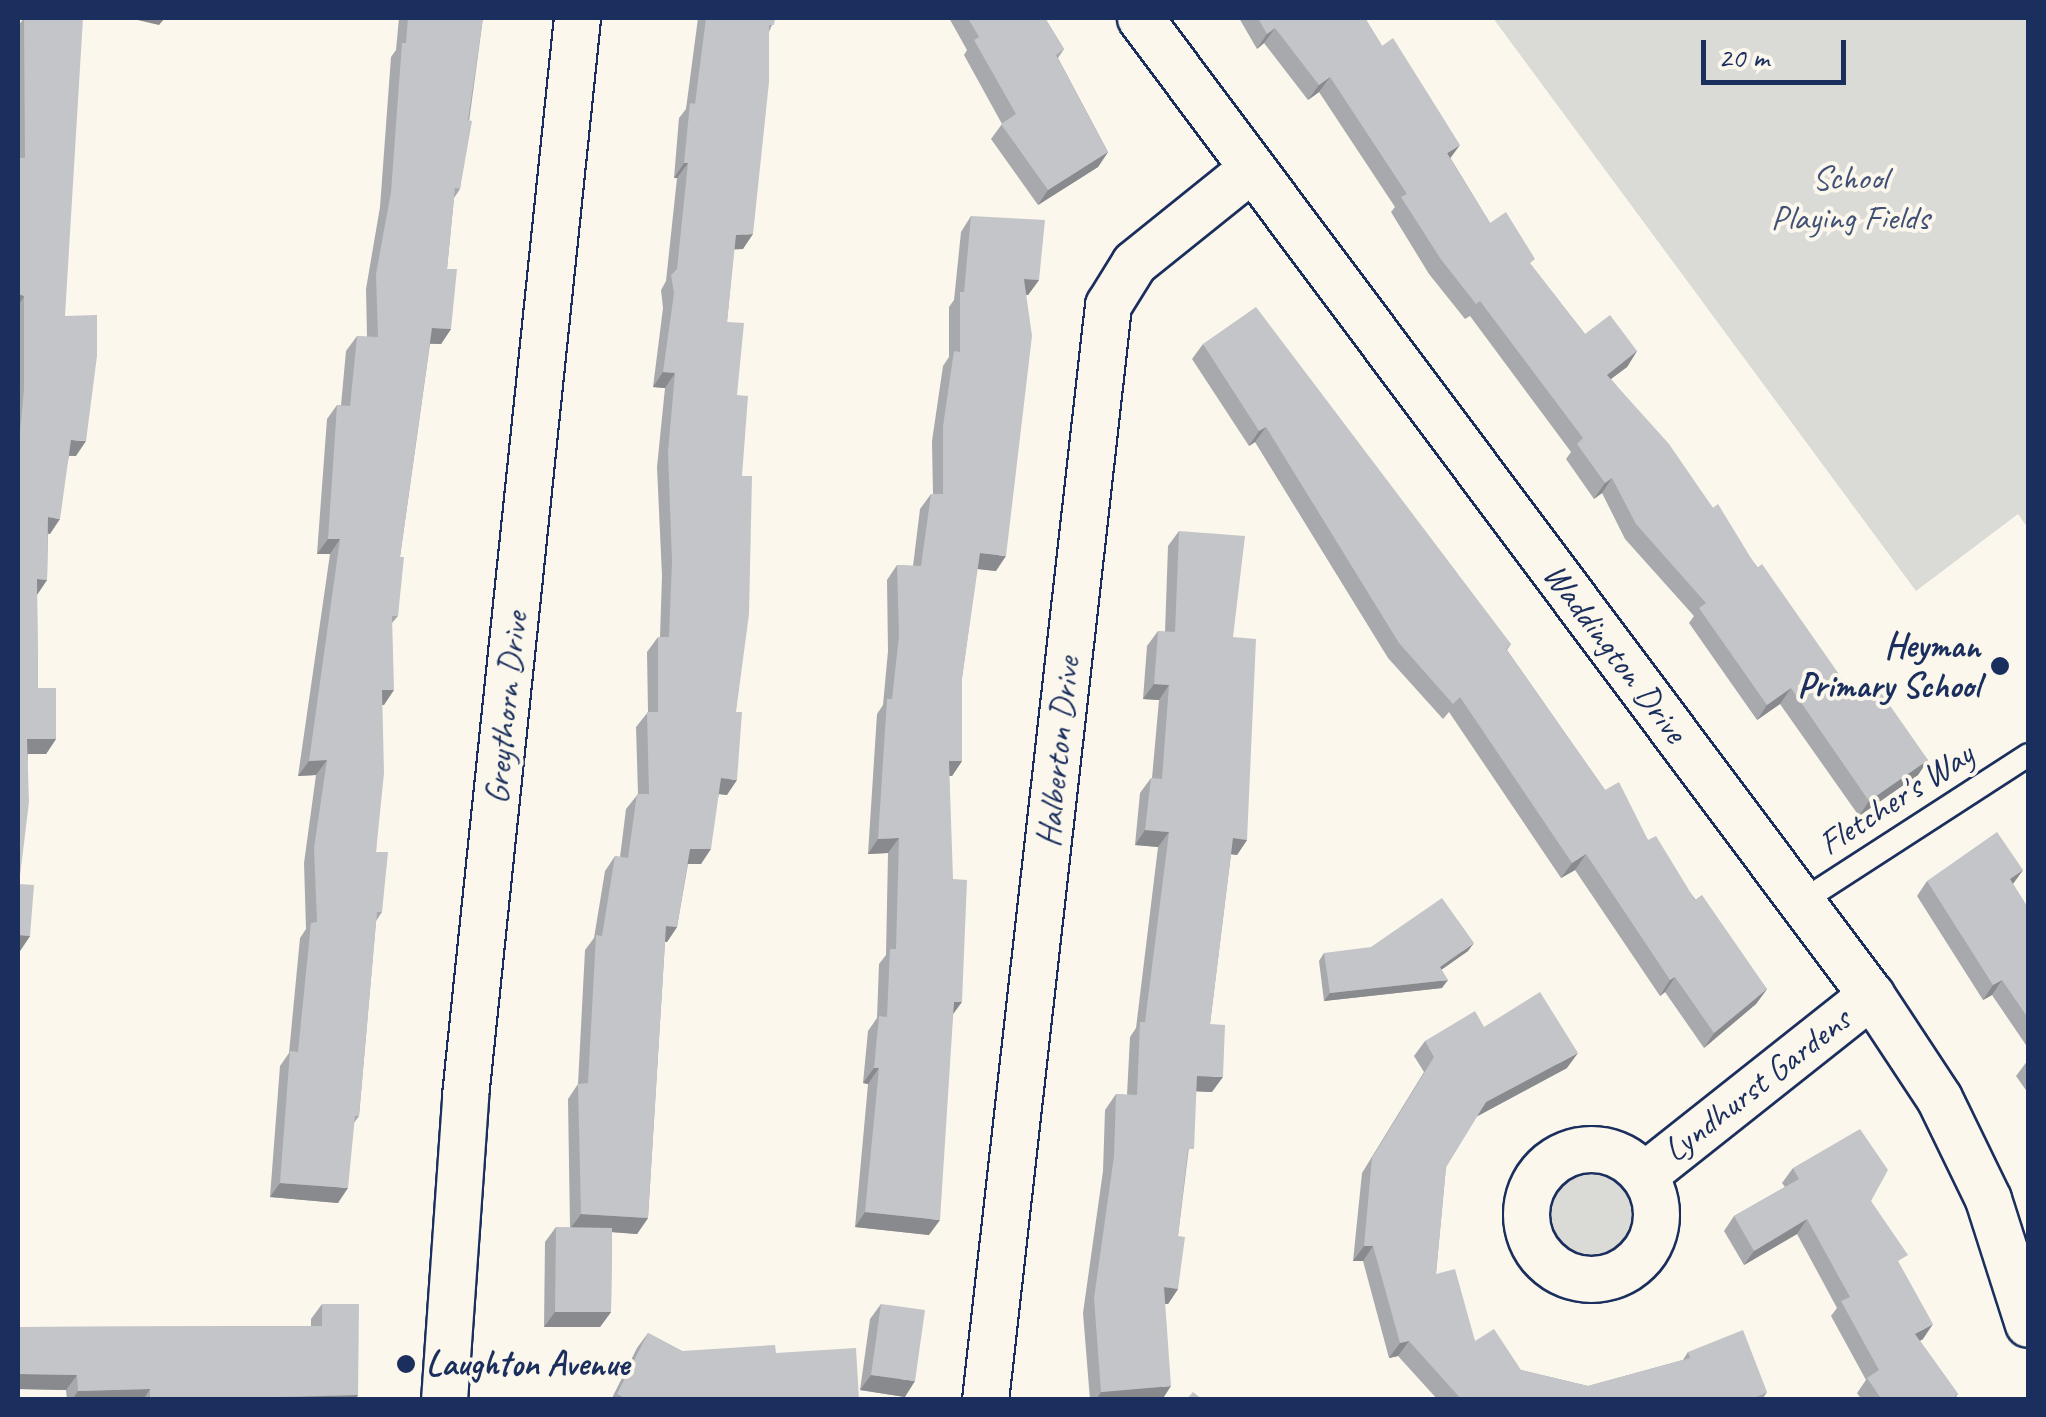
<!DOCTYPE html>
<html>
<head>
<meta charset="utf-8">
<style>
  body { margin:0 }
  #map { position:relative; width:2046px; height:1417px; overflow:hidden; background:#fbf7ec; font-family:Caveat,sans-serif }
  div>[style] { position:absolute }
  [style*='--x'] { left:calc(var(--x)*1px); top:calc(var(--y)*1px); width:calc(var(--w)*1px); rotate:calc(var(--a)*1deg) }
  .green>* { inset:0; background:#dadad7 }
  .round { border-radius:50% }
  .roads { filter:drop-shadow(2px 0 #1b2f5e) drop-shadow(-2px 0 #1b2f5e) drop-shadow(0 2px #1b2f5e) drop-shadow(0 -2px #1b2f5e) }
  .service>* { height:22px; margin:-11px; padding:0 11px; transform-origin:11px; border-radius:11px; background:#fbf7ec }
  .minor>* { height:45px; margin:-22.5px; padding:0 22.5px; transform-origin:22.5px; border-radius:22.5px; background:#fbf7ec }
  .minor>.ring { margin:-22.5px; padding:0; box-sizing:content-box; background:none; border:45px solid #fbf7ec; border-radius:50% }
  .wall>* { inset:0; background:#a8a9ad }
  .shaded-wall>* { inset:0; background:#888a8d }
  .building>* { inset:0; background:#c3c5c9 }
  .dots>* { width:28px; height:28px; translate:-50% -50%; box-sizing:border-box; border:5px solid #fbf7ec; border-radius:50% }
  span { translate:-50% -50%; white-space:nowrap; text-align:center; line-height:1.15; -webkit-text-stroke:8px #fbf7ec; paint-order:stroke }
  .park-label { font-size:35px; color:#415176 }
  .poi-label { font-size:35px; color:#1b2f5e; font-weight:700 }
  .right { translate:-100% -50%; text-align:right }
  .left { translate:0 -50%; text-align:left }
  .street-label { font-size:35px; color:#1b2f5e }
  .frame { position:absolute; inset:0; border:20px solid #1b2f5e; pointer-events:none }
  .scale { position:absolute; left:1701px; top:40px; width:145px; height:45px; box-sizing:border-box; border:5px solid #1b2f5e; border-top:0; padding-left:12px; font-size:30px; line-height:35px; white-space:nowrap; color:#1b2f5e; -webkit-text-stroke:8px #fbf7ec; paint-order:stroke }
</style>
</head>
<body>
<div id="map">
  <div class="green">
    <i style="clip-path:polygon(1493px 18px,2028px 18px,2028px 528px,2018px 514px,1916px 591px)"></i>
    <i class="round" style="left:1549px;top:1169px;width:86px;height:86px"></i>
  </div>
  <div class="roads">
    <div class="service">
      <i style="--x:1801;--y:902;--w:270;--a:-32.9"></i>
    </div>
    <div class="minor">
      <i style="--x:1140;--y:18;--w:1220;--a:53.2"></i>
      <i style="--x:1871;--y:995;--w:123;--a:56.6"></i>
      <i style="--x:1939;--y:1098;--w:112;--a:64.1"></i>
      <i style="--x:1988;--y:1199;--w:131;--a:72.3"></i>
      <i class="ring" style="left:1526px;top:1149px;width:85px;height:85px"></i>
      <i style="--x:1644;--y:1175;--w:290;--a:-38.4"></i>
      <i style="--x:444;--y:1400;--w:305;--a:-86"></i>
      <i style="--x:465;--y:1096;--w:1084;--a:-84.07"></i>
      <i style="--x:985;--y:1400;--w:1102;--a:-83.59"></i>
      <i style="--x:1108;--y:305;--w:49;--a:-58.2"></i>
      <i style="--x:1134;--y:263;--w:151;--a:-38.8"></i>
    </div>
  </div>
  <div class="wall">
    <i style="clip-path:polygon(24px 18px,65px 316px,76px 456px,69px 456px,50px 534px,48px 533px,47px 580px,37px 594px,38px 688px,56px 739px,46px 754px,28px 754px,19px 884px,30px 936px,20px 951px,18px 951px,18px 26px)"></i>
    <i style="clip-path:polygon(399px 18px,483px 18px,460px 189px,454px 198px,447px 269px,451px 329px,441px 344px,430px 344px,400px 557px,398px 616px,392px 623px,384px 705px,382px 705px,376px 852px,382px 912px,376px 921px,359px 1116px,354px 1123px,338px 1203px,270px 1197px,280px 1066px,289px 1053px,300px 938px,306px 929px,304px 863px,316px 775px,298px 776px,330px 554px,317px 554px,327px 419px,337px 405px,341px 405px,346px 351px,357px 336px,367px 337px,366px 289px,380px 207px,391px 57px,396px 50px)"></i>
    <i style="clip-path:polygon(698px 18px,775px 18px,769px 32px,743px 249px,734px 249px,727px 322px,737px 395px,742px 476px,736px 712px,727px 795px,719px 794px,701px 864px,688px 864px,677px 927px,667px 942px,665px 942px,648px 1218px,637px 1234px,612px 1232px,611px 1312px,600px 1327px,544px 1327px,545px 1242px,556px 1227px,570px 1228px,568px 1099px,578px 1084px,585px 950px,594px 938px,605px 871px,615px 856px,620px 857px,626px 809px,638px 794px,636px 727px,648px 712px,647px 652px,658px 637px,660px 637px,662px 576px,657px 467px,665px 388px,653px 387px,663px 308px,661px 290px,666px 281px,677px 178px,674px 178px,679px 118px,686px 109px)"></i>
    <i style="clip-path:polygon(949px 18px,1045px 18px,1064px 49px,1058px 58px,1108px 152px,1098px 167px,1038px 205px,991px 139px,1002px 124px,964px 55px,967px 50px)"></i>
    <i style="clip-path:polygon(1239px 18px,1365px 18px,1490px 223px,1531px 265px,1585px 334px,1637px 351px,1627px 367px,1611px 379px,1713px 508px,1857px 700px,1928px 760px,1918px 775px,1859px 816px,1780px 704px,1757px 720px,1689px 623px,1694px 616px,1625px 539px,1602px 493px,1594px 499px,1566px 459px,1571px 452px,1470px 316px,1465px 319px,1429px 274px,1391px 212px,1395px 207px,1319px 92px,1308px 100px,1264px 43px,1257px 49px)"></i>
    <i style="clip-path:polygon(971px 216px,1039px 280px,1028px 295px,1026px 295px,996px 571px,977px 569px,962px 678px,962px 761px,952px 776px,949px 776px,953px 1014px,929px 1235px,855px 1227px,868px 1084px,863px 1083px,868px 1031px,877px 1018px,879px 964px,886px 955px,888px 853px,868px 854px,877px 714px,883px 705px,888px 651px,887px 580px,897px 565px,913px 566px,920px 509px,931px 494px,933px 494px,932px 441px,943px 366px,949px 357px,949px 307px,954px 300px,961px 232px)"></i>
    <i style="clip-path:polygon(1203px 344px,1511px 644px,1507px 650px,1605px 790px,1648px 840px,1767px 989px,1756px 1004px,1704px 1048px,1665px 992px,1660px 996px,1575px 870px,1561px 878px,1449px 712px,1443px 719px,1388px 658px,1255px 442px,1249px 446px,1192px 359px)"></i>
    <i style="clip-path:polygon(1179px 531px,1233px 637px,1247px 840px,1237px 855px,1231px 854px,1210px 1024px,1212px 1092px,1196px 1091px,1178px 1236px,1178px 1289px,1168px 1304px,1165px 1304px,1162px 1400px,1090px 1400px,1083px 1313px,1103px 1171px,1105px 1110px,1116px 1094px,1127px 1095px,1130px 1037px,1136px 1028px,1158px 847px,1135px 845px,1140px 793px,1151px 778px,1152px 778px,1159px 700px,1143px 699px,1147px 646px,1158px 631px,1165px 632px,1168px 546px)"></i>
    <i style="clip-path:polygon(2023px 870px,2013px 884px,2028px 908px,2028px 1048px,1992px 995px,1983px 1000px,1917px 896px,1927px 881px)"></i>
    <i style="clip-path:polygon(1468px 951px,1441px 970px,1442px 988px,1324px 1001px,1319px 961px,1324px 953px)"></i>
    <i style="clip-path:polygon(1484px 1027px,1567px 1068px,1477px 1116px,1446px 1167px,1436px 1274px,1475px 1341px,1521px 1370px,1588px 1386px,1683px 1360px,1688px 1352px,1767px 1392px,1762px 1400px,1438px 1400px,1398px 1356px,1389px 1358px,1363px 1261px,1353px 1261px,1362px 1173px,1424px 1072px,1414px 1056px,1425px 1041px)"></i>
    <i style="clip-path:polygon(2028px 1060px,2028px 1093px,2016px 1076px)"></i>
    <i style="clip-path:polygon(1793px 1168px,1871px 1201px,1900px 1266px,1923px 1339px,1920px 1341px,1958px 1394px,1954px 1400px,1862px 1400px,1857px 1393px,1866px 1380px,1831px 1316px,1837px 1308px,1797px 1234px,1744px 1265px,1724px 1231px,1734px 1216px,1785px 1187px,1782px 1183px)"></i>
    <i style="clip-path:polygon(322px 1304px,358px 1395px,355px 1400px,67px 1400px,66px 1390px,18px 1389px,18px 1316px,18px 1327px,311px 1326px,311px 1319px)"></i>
    <i style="clip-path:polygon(881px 1304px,905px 1397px,860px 1390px,870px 1319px)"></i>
    <i style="clip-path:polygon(648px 1333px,682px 1351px,776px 1353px,859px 1400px,611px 1400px,637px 1348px)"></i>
  </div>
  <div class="shaded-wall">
    <i style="clip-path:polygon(129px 18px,165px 18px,159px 25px)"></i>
    <i style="clip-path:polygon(1275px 28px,1264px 43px,1257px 49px,1267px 34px)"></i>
    <i style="clip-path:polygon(1330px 77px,1319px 92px,1308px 100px,1319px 85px)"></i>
    <i style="clip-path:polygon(1460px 145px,1449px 160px,1447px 153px)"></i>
    <i style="clip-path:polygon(1108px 152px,1098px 167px,1038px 205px,1048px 190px)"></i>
    <i style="clip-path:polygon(684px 163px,688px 163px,677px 178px,674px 178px)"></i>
    <i style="clip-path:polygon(753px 234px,743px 249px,725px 250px,736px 235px)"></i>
    <i style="clip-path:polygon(1024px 279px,1039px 280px,1028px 295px,1014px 294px)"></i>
    <i style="clip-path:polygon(18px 294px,24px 296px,18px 306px)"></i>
    <i style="clip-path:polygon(432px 328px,451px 329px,441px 344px,422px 343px)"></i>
    <i style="clip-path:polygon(1637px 351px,1627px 367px,1596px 390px,1607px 375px)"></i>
    <i style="clip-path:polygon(663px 372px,675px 373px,665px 388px,653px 387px)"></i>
    <i style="clip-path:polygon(1266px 427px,1255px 442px,1249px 446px,1259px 431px)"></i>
    <i style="clip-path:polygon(71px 440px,86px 441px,76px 456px,60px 455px)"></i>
    <i style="clip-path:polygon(1612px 478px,1602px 493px,1594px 499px,1605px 483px)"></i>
    <i style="clip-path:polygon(48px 517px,60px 519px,50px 534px,37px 532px)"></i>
    <i style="clip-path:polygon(328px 539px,340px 539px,330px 554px,317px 554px)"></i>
    <i style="clip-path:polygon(980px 553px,1006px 556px,996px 571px,969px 568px)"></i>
    <i style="clip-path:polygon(37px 579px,47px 580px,37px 595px)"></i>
    <i style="clip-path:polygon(1154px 684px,1169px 685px,1159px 700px,1143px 699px)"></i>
    <i style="clip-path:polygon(1791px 688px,1780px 704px,1757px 720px,1767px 705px)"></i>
    <i style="clip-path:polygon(382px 690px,394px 690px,384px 705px,372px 704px)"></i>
    <i style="clip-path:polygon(27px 739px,56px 739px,46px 754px,18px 754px)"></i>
    <i style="clip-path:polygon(327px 760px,316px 775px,298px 776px,309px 761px)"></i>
    <i style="clip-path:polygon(1928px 760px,1918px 775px,1859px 816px,1869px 801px)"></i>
    <i style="clip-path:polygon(949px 761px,962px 761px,952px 776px,938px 776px)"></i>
    <i style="clip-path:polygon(721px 778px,737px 780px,727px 795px,710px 793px)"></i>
    <i style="clip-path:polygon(1145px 830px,1169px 832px,1158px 847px,1135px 845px)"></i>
    <i style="clip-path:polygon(899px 838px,888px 853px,868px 854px,878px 839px)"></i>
    <i style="clip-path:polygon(1233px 838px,1247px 840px,1237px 855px,1222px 853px)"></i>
    <i style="clip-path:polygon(690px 849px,711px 849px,701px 864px,680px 864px)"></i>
    <i style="clip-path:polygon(1586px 854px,1575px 870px,1561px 878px,1572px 863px)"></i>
    <i style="clip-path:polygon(2023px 870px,2012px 885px,2010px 879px)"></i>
    <i style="clip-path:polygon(666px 926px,677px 927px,667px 942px,655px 941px)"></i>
    <i style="clip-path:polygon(18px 935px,30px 936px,20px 951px,18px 951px)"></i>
    <i style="clip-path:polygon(1474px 943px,1468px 951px,1434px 975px,1440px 967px)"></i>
    <i style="clip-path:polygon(1675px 977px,1665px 992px,1660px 996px,1670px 980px)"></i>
    <i style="clip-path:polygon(1448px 980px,1442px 988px,1324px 1001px,1330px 993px)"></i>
    <i style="clip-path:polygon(2002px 980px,1992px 995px,1983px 1000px,1993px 985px)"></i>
    <i style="clip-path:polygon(1767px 989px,1756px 1004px,1704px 1048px,1714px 1033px)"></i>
    <i style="clip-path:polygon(954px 1002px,962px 1002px,951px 1017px)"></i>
    <i style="clip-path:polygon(1578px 1053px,1567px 1068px,1476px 1117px,1486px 1102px)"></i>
    <i style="clip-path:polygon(874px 1068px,879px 1068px,868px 1084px,863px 1083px)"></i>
    <i style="clip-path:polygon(1197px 1076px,1223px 1077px,1212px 1092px,1186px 1091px)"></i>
    <i style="clip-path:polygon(280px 1183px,348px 1188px,338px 1203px,270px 1197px)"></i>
    <i style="clip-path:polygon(865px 1212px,940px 1220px,929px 1235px,855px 1227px)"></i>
    <i style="clip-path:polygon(581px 1214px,648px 1218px,637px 1234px,570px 1229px)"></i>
    <i style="clip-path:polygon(1807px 1219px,1797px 1234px,1744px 1265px,1754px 1251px)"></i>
    <i style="clip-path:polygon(1364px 1246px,1373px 1246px,1363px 1261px,1353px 1261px)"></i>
    <i style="clip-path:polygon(1164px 1287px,1178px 1289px,1168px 1304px,1153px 1302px)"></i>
    <i style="clip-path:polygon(555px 1312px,611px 1312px,600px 1327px,544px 1327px)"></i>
    <i style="clip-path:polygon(1933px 1324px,1923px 1339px,1905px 1348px,1915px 1334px)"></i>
    <i style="clip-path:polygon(1409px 1341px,1398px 1356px,1389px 1358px,1400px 1343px)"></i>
    <i style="clip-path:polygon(18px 1374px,77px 1375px,66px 1390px,18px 1389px)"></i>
    <i style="clip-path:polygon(871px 1375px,915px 1381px,905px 1397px,860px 1390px)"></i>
    <i style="clip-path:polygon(1171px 1386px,1162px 1400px,1096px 1400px,1101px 1392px)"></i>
    <i style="clip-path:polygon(150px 1389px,143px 1400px,72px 1400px,78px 1391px)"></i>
    <i style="clip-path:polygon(358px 1395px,355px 1400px,209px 1400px)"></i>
  </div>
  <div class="building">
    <i style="clip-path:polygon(24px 18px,83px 18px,65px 316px,97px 315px,97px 356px,86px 441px,71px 440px,60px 519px,48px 517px,47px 580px,37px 579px,38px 688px,56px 688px,56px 739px,27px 739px,29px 802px,19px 884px,34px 885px,30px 936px,18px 935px,18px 455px,24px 389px,24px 296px,18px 294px,18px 158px,25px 158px)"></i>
    <i style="clip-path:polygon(408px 18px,483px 18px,468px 120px,472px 121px,460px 189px,455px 188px,447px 269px,457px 269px,451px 329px,432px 328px,400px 557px,404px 557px,398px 616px,392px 616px,394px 690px,382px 690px,384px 773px,376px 852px,388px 852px,382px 912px,377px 912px,359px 1116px,355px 1116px,348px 1188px,280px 1183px,290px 1051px,298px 1052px,311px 923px,317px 922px,314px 848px,327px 760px,309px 761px,340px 539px,328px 539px,337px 405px,350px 406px,357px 336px,378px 337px,376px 274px,391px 192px,402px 43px,406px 43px)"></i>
    <i style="clip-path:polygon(706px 18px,775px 18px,774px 25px,769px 25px,769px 82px,753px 234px,736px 235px,727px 322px,744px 323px,737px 395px,748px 396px,742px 476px,752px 476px,749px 614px,736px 712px,742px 712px,737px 780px,721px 778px,711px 849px,690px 849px,677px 927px,666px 926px,648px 1218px,581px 1214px,578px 1084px,588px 1083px,596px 935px,602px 936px,615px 856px,628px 858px,637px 794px,649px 794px,647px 712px,658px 712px,658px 637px,669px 637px,672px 561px,668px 452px,675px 373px,663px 372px,674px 293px,671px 275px,677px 269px,688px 163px,684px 163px,690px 103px,695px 104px)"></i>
    <i style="clip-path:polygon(968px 18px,1045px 18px,1064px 49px,1056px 55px,1108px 152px,1048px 190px,1001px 124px,1016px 114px,974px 40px,979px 37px)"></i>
    <i style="clip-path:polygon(1258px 18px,1365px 18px,1382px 46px,1393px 38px,1460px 145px,1447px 153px,1490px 223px,1506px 212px,1535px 259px,1530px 263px,1585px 334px,1610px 315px,1637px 351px,1607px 375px,1669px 444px,1713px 508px,1718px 504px,1757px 568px,1762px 564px,1857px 700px,1877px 687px,1928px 760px,1869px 801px,1791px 688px,1767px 705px,1699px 608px,1706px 603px,1636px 524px,1612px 478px,1605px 483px,1577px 444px,1583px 438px,1480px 301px,1476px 304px,1440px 258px,1401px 197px,1407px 194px,1330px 77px,1319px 85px,1275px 28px,1267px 34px)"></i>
    <i style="clip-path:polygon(971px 216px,1045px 220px,1039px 280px,1024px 279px,1032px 336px,1006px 556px,980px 553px,962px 678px,962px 761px,949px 761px,953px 879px,967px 880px,962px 1002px,954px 1002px,940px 1220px,865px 1212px,879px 1068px,874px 1068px,879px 1016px,887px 1017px,890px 949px,896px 949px,899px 838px,878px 839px,887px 699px,892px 699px,899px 636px,897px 565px,921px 566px,931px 494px,943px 494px,943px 426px,954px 351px,960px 352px,960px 292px,964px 292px)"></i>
    <i style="clip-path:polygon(1256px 307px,1511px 644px,1506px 649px,1605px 790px,1619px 782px,1648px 840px,1656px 836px,1695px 900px,1702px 895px,1767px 989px,1714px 1033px,1675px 977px,1670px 980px,1586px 854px,1572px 863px,1460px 697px,1453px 704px,1399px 643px,1266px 427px,1259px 431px,1203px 344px)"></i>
    <i style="clip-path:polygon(1179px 531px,1245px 536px,1233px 637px,1256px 639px,1247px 840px,1233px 838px,1210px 1024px,1225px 1025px,1223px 1077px,1197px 1076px,1194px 1149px,1188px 1149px,1178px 1236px,1185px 1237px,1178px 1289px,1164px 1287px,1171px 1386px,1101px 1392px,1094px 1298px,1114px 1156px,1116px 1094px,1137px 1095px,1140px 1022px,1145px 1022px,1169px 832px,1145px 830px,1151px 778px,1162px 779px,1169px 685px,1154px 684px,1158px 631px,1175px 632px)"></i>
    <i style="clip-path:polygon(1997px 832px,2023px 870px,2010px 879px,2028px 908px,2028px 1018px,2002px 980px,1993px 985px,1927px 881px)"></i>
    <i style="clip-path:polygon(1442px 898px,1474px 943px,1440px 967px,1448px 980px,1330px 993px,1324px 953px,1371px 947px)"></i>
    <i style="clip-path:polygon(1540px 992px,1578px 1053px,1486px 1102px,1446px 1167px,1436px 1274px,1455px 1269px,1475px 1341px,1494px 1329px,1521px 1370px,1588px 1386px,1690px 1358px,1688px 1352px,1743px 1330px,1767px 1392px,1751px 1400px,1462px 1400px,1409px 1341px,1400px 1343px,1373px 1246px,1364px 1246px,1372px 1158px,1434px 1057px,1425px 1041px,1475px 1011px,1484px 1027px)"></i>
    <i style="clip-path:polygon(1860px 1129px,1888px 1170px,1871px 1201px,1908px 1255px,1898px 1261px,1933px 1324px,1915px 1334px,1958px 1394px,1950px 1400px,1882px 1400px,1867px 1378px,1879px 1370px,1841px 1301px,1850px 1297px,1807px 1219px,1754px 1251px,1734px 1216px,1799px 1179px,1793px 1168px)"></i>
    <i style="clip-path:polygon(556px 1227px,612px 1228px,611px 1312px,555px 1312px)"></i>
    <i style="clip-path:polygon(322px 1304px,359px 1304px,358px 1395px,150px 1400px,150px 1389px,78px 1391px,77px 1375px,18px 1374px,18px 1316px,18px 1327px,322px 1326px)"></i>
    <i style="clip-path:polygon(881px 1304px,925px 1310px,915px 1381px,871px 1375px)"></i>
    <i style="clip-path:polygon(648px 1333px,682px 1351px,775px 1345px,776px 1353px,856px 1348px,859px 1400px,629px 1400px,617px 1394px)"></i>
    <i style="clip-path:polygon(1193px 1392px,1203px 1400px,1186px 1400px)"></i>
  </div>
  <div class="dots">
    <i style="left:2000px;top:666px;background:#1b2f5e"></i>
    <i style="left:406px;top:1364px;background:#1b2f5e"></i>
  </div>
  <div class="park-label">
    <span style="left:1850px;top:198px">School<br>Playing Fields</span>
  </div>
  <div class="poi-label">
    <span class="right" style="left:1980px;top:666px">Heyman<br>Primary School</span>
    <span class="left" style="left:426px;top:1364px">Laughton Avenue</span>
  </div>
  <div class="street-label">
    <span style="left:1615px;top:653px;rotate:53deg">Waddington Drive</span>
    <span style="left:506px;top:708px;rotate:-84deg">Greythorn Drive</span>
    <span style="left:1058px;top:752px;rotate:-84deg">Halberton Drive</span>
    <span style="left:1896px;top:799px;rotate:-33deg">Fletcher's Way</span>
    <span style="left:1757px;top:1085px;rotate:-38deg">Lyndhurst Gardens</span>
  </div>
  <div class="frame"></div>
  <div class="scale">20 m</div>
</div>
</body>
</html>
